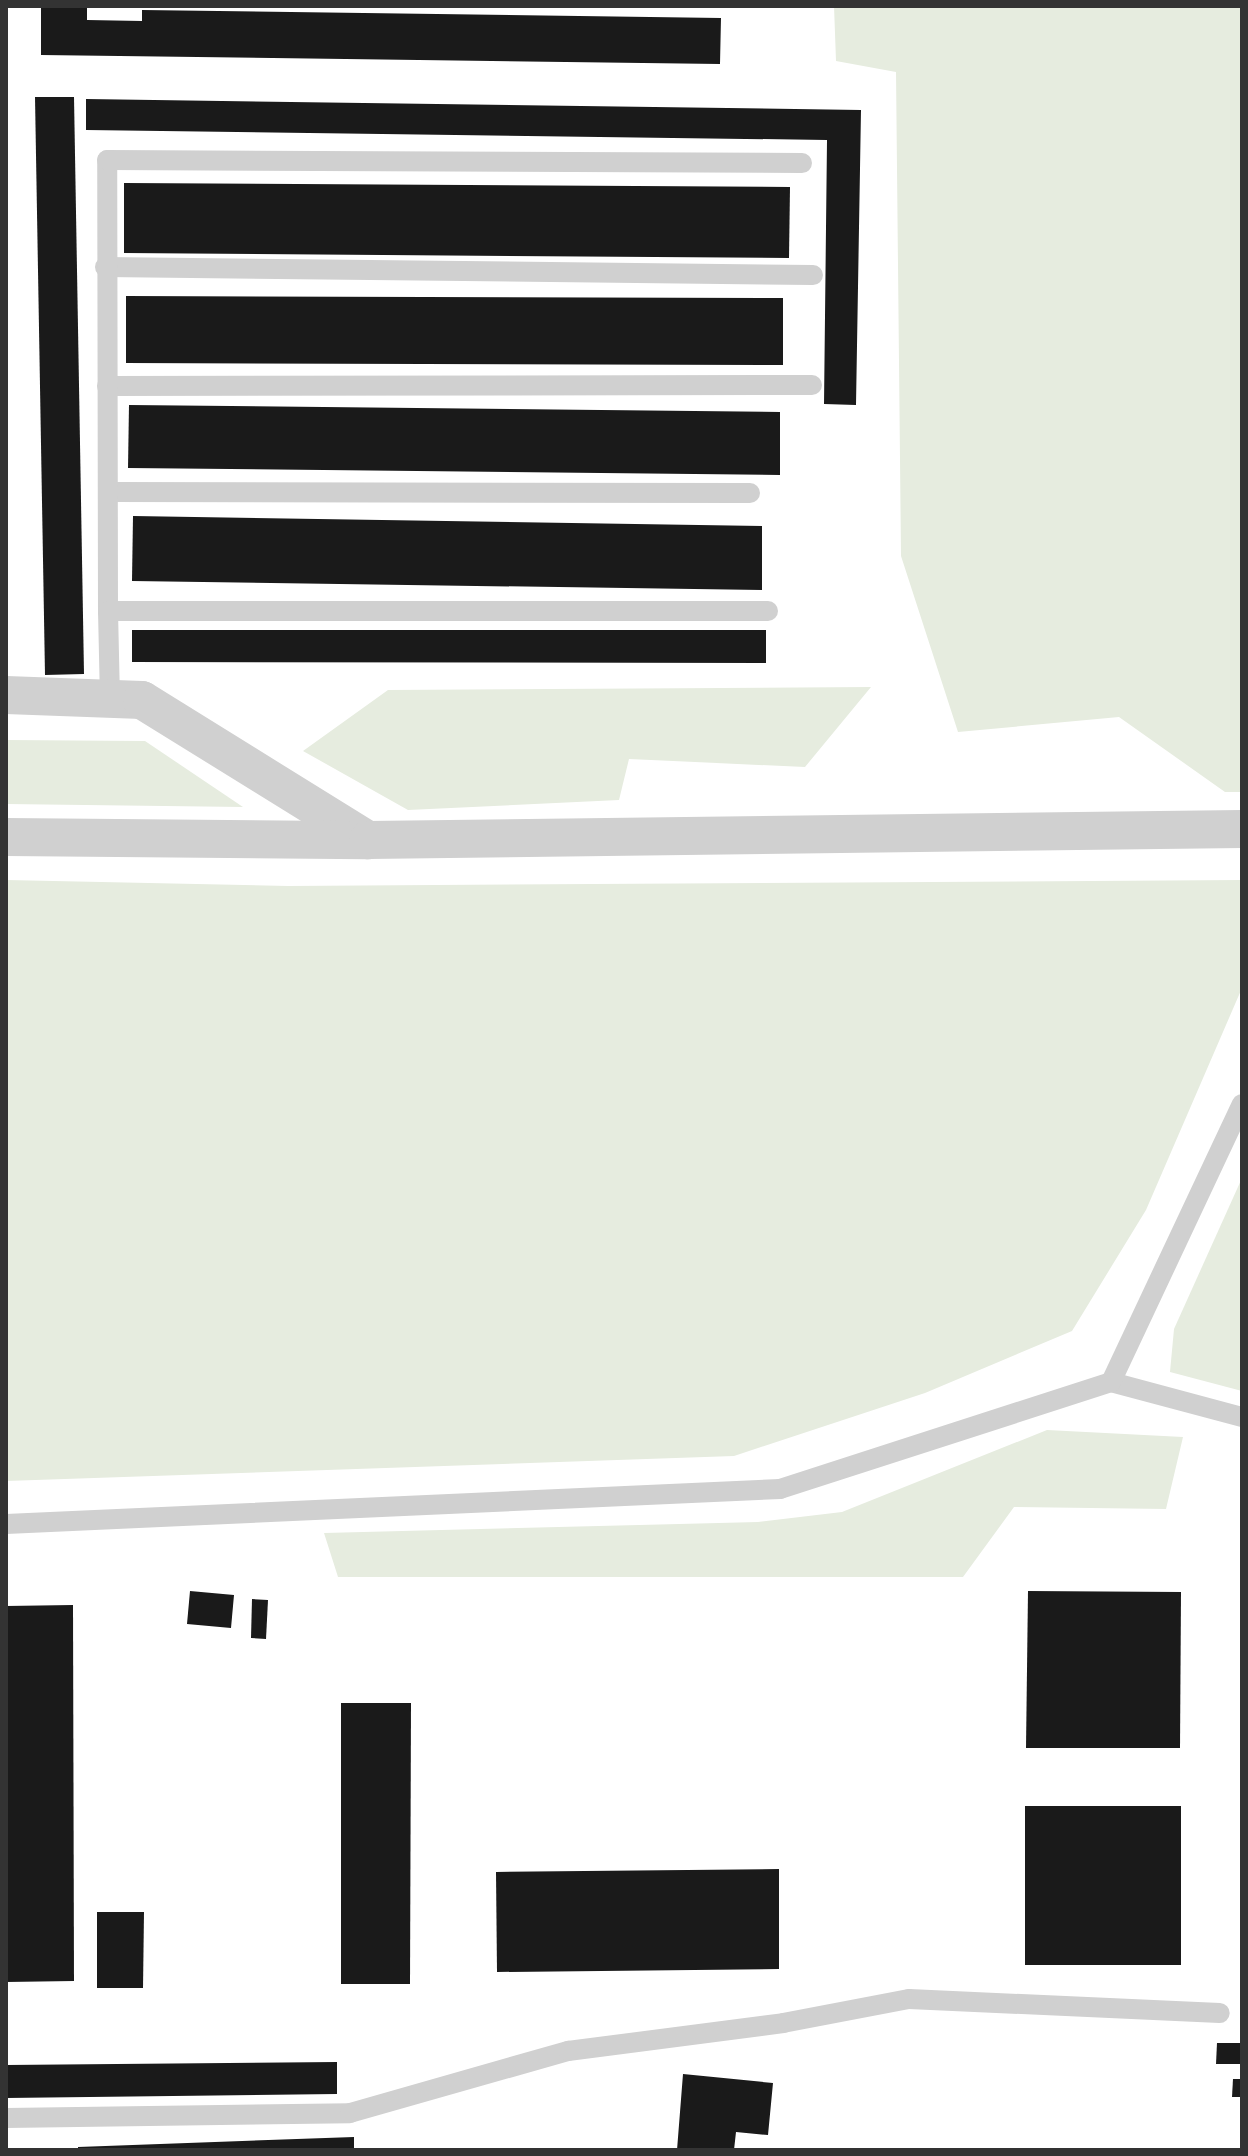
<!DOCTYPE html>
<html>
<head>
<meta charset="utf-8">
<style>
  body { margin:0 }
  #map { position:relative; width:1248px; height:2156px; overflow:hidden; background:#fff; font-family:"Fira Sans",sans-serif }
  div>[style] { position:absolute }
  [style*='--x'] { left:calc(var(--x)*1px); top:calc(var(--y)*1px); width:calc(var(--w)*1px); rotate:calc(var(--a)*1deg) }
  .green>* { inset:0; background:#e6ecdf }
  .building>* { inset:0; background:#1a1a1a }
  .lane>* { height:20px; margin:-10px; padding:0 10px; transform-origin:10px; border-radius:10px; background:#d0d0d0 }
  .street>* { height:38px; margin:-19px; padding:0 19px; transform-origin:19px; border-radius:19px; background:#d0d0d0 }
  span { translate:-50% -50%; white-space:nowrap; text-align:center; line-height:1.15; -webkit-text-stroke:8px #fff; paint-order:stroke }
  .frame { position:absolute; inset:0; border:8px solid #333; pointer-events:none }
</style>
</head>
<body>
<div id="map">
  <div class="green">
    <i style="clip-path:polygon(834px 6px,1242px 6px,1242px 792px,1225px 792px,1119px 717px,958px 732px,901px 556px,896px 72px,836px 61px)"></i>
    <i style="clip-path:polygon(871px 687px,805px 767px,629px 759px,619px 800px,408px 810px,303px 751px,388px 690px)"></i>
    <i style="clip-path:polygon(6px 740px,145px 741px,243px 807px,6px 804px)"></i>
    <i style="clip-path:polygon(6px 880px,288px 886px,1242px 880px,1242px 988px,1146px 1210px,1072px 1331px,925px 1393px,734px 1456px,6px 1481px)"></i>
    <i style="clip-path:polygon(1242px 1178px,1242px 1391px,1170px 1372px,1174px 1329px)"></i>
    <i style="clip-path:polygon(1047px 1430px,1183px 1437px,1166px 1509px,1014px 1507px,963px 1577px,338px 1577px,324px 1533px,758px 1522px,842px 1512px)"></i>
  </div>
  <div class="building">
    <i style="clip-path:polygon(41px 6px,87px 6px,87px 20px,142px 21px,142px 10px,721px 18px,720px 64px,41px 55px)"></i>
    <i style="clip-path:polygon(35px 97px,74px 97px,84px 674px,45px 675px)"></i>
    <i style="clip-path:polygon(86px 99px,861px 110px,856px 405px,824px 404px,827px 140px,86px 130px)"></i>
    <i style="clip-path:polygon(124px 183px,790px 187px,789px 258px,124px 253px)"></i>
    <i style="clip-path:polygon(126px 296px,783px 298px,783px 365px,126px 363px)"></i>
    <i style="clip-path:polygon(129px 405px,780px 412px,780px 475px,128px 468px)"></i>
    <i style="clip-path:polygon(133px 516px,762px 526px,762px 590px,132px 581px)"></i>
    <i style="clip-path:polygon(132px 630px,766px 630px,766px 663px,132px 662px)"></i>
    <i style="clip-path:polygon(190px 1591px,234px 1595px,231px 1628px,187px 1624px)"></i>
    <i style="clip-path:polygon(1028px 1591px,1181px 1592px,1180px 1748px,1026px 1748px)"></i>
    <i style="clip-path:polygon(252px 1599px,268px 1600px,266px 1639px,251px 1638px)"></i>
    <i style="clip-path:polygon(73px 1605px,74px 1981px,6px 1982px,6px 1606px)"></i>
    <i style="clip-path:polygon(341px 1703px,411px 1703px,410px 1984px,341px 1984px)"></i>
    <i style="clip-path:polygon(1025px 1806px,1181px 1806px,1181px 1965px,1025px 1965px)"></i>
    <i style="clip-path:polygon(779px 1869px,779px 1969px,497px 1972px,496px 1872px)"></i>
    <i style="clip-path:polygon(97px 1912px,144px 1912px,143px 1988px,97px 1988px)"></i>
    <i style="clip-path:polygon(1217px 2043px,1242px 2043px,1242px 2064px,1216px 2064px)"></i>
    <i style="clip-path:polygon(337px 2062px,337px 2094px,6px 2098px,6px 2065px)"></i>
    <i style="clip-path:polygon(683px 2074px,773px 2083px,768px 2135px,736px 2132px,734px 2150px,677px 2150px)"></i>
    <i style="clip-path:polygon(1233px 2079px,1242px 2079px,1242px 2097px,1232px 2097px)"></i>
    <i style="clip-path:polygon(354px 2137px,354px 2150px,78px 2150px,78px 2147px)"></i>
  </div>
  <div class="lane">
    <i style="--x:105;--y:267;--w:708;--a:0.65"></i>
    <i style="--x:107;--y:386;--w:705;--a:-0.08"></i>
    <i style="--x:109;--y:492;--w:641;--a:0.09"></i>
    <i style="--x:108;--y:611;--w:451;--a:-90.1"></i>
    <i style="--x:107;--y:160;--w:695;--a:0.25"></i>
    <i style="--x:110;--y:699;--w:88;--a:-91.3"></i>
    <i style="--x:108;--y:611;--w:660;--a:0"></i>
    <i style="--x:1111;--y:1382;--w:136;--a:15"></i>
    <i style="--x:6;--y:1524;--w:775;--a:-2.59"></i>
    <i style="--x:780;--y:1489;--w:348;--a:-17.9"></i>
    <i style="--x:1111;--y:1382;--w:307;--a:-64.8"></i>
    <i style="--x:6;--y:2118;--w:344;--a:-0.8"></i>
    <i style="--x:350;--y:2113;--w:227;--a:-15.9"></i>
    <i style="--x:568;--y:2051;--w:217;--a:-7.4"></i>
    <i style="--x:783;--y:2023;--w:128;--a:-10.8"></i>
    <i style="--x:909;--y:1999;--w:311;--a:2.6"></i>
  </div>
  <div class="street">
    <i style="--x:6;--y:695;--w:136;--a:2.1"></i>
    <i style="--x:142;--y:700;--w:266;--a:31.8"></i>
    <i style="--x:6;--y:837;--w:362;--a:0.5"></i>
    <i style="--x:368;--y:840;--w:874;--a:-0.72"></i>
  </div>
  <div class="frame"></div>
</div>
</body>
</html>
